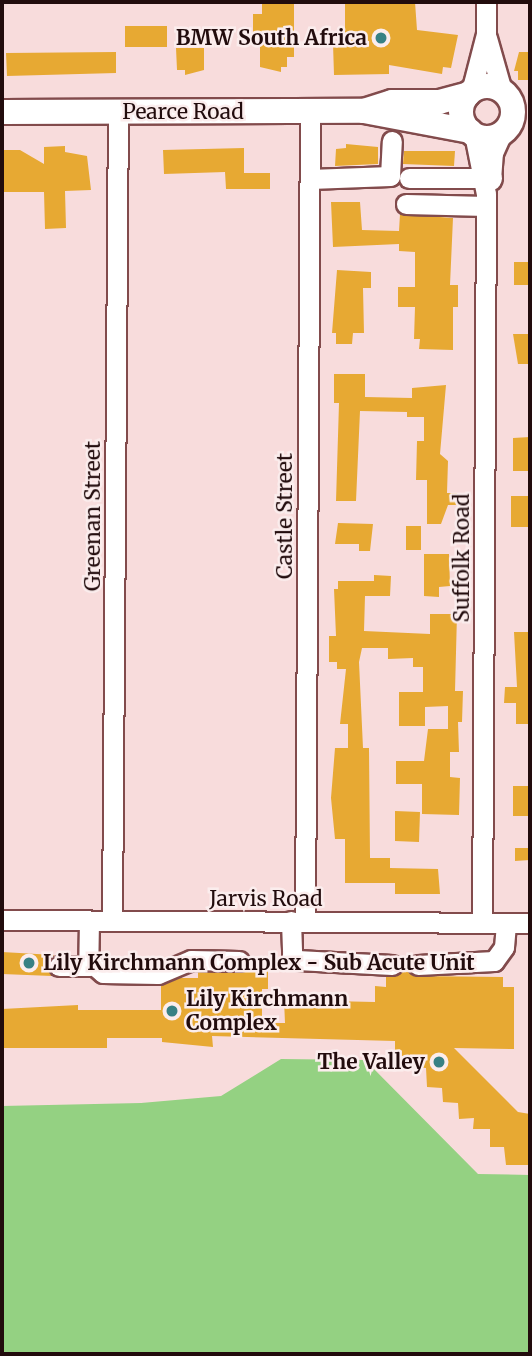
<!DOCTYPE html>
<html>
<head>
<meta charset="utf-8">
<style>
  body { margin:0 }
  #map { position:relative; width:532px; height:1356px; overflow:hidden; background:#f8dcdc; font-family:Merriweather,serif }
  div>[style] { position:absolute }
  [style*='--x'] { left:calc(var(--x)*1px); top:calc(var(--y)*1px); width:calc(var(--w)*1px); rotate:calc(var(--a)*1deg) }
  .green>* { inset:0; background:#94d182 }
  .building>* { inset:0; background:#e7a933 }
  .roads { filter:drop-shadow(2px 0 #824b4c) drop-shadow(-2px 0 #824b4c) drop-shadow(0 2px #824b4c) drop-shadow(0 -2px #824b4c) }
  .minor>* { height:19px; margin:-9.5px; padding:0 9.5px; transform-origin:9.5px; border-radius:9.5px; background:#fff }
  .major>* { height:24px; margin:-12px; padding:0 12px; transform-origin:12px; border-radius:12px; background:#fff }
  .major>.ring { margin:-12px; padding:0; box-sizing:content-box; background:none; border:24px solid #fff; border-radius:50% }
  .dots>* { width:19px; height:19px; translate:-50% -50%; box-sizing:border-box; border:4px solid #fbeded; border-radius:50% }
  span { translate:-50% -50%; white-space:nowrap; text-align:center; line-height:1.15; -webkit-text-stroke:5px #fbeded; paint-order:stroke }
  .poi-label { font-size:21px; color:#220c0d; font-weight:700 }
  .right { translate:-100% -50%; text-align:right }
  .left { translate:0 -50%; text-align:left }
  .street-label { font-size:21px; color:#220c0d }
  .frame { position:absolute; inset:0; border:4px solid #220c0d; pointer-events:none }
</style>
</head>
<body>
<div id="map">
  <div class="green">
    <i style="clip-path:polygon(281px 1059px,365px 1060px,478px 1174px,530px 1175px,530px 1354px,2px 1354px,2px 1106px,141px 1103px,221px 1096px)"></i>
  </div>
  <div class="building">
    <i style="clip-path:polygon(262px 2px,294px 2px,294px 57px,287px 57px,287px 67px,281px 67px,281px 72px,260px 67px,260px 34px,253px 34px,253px 14px,262px 14px)"></i>
    <i style="clip-path:polygon(345px 2px,415px 2px,417px 30px,458px 35px,451px 68px,443px 67px,442px 74px,389px 65px,389px 74px,334px 75px,333px 44px,345px 44px)"></i>
    <i style="clip-path:polygon(125px 26px,167px 26px,167px 47px,125px 47px)"></i>
    <i style="clip-path:polygon(176px 48px,204px 48px,204px 70px,185px 75px,185px 70px,177px 70px)"></i>
    <i style="clip-path:polygon(116px 52px,116px 73px,7px 76px,6px 53px)"></i>
    <i style="clip-path:polygon(519px 52px,530px 52px,530px 80px,518px 80px,518px 71px,514px 71px)"></i>
    <i style="clip-path:polygon(346px 144px,378px 147px,378px 164px,335px 166px,336px 149px,346px 148px)"></i>
    <i style="clip-path:polygon(65px 146px,65px 152px,87px 156px,91px 190px,65px 191px,66px 228px,45px 229px,44px 192px,2px 192px,2px 150px,20px 150px,44px 164px,44px 147px)"></i>
    <i style="clip-path:polygon(244px 148px,244px 173px,270px 173px,270px 189px,226px 189px,225px 172px,164px 174px,163px 150px)"></i>
    <i style="clip-path:polygon(404px 151px,455px 151px,454px 166px,403px 164px)"></i>
    <i style="clip-path:polygon(331px 202px,360px 202px,362px 230px,399px 231px,400px 214px,453px 218px,450px 285px,458px 285px,458px 307px,453px 307px,453px 350px,419px 349px,420px 339px,414px 339px,415px 307px,398px 307px,398px 287px,415px 287px,415px 252px,399px 251px,399px 244px,333px 247px)"></i>
    <i style="clip-path:polygon(514px 262px,530px 262px,530px 285px,514px 285px)"></i>
    <i style="clip-path:polygon(337px 270px,371px 272px,371px 288px,363px 288px,364px 333px,353px 333px,352px 344px,336px 344px,336px 333px,332px 333px)"></i>
    <i style="clip-path:polygon(513px 334px,530px 334px,530px 364px,518px 364px)"></i>
    <i style="clip-path:polygon(334px 374px,365px 374px,365px 397px,412px 398px,412px 388px,446px 385px,440px 454px,448px 461px,447px 493px,457px 493px,456px 505px,448px 505px,441px 524px,427px 524px,427px 480px,416px 480px,417px 441px,424px 441px,424px 417px,407px 417px,407px 412px,360px 411px,356px 501px,336px 501px,339px 403px,334px 403px)"></i>
    <i style="clip-path:polygon(530px 437px,530px 471px,513px 471px,513px 438px)"></i>
    <i style="clip-path:polygon(511px 496px,530px 496px,530px 527px,511px 527px)"></i>
    <i style="clip-path:polygon(338px 523px,373px 524px,370px 551px,359px 551px,359px 544px,335px 544px)"></i>
    <i style="clip-path:polygon(406px 526px,421px 526px,421px 550px,406px 550px)"></i>
    <i style="clip-path:polygon(424px 554px,449px 554px,450px 586px,439px 587px,439px 597px,424px 596px)"></i>
    <i style="clip-path:polygon(374px 575px,391px 576px,390px 596px,365px 596px,364px 631px,430px 634px,430px 614px,457px 614px,455px 691px,463px 691px,462px 722px,458px 722px,459px 752px,450px 752px,450px 777px,460px 778px,459px 815px,422px 814px,422px 784px,396px 784px,396px 761px,424px 761px,428px 729px,448px 729px,448px 706px,425px 707px,425px 726px,399px 726px,399px 692px,423px 692px,423px 667px,413px 667px,413px 658px,388px 659px,388px 648px,362px 648px,359px 662px,363px 748px,369px 748px,370px 858px,390px 858px,390px 868px,438px 869px,440px 894px,395px 894px,395px 883px,345px 883px,345px 839px,335px 839px,331px 798px,335px 748px,348px 748px,348px 724px,340px 724px,346px 669px,337px 669px,337px 662px,329px 662px,329px 636px,336px 636px,334px 589px,338px 589px,338px 581px,374px 581px)"></i>
    <i style="clip-path:polygon(514px 632px,530px 632px,530px 724px,516px 724px,516px 703px,504px 703px,505px 687px,517px 687px)"></i>
    <i style="clip-path:polygon(513px 786px,530px 786px,530px 816px,513px 816px)"></i>
    <i style="clip-path:polygon(395px 811px,420px 812px,419px 842px,395px 841px)"></i>
    <i style="clip-path:polygon(515px 848px,530px 848px,530px 860px,515px 861px)"></i>
    <i style="clip-path:polygon(2px 952px,54px 955px,47px 965px,52px 976px,2px 974px)"></i>
    <i style="clip-path:polygon(400px 956px,410px 956px,406px 966px,413px 976px,503px 977px,503px 987px,514px 987px,514px 1049px,454px 1048px,518px 1112px,530px 1114px,530px 1165px,506px 1165px,504px 1147px,490px 1147px,490px 1129px,473px 1129px,474px 1118px,459px 1119px,458px 1103px,443px 1102px,442px 1088px,427px 1087px,426px 1068px,410px 1067px,410px 1056px,395px 1056px,395px 1041px,212px 1036px,213px 1047px,162px 1042px,162px 1038px,107px 1038px,107px 1048px,2px 1048px,2px 1009px,78px 1005px,78px 1010px,161px 1010px,161px 986px,180px 978px,198px 978px,198px 972px,244px 972px,251px 963px,262px 963px,263px 971px,268px 971px,268px 989px,262px 989px,262px 1023px,285px 1023px,284px 1000px,375px 1002px,375px 986px,386px 987px,386px 977px,403px 971px)"></i>
  </div>
  <div class="roads">
    <div class="minor">
      <i style="--x:487;--y:38;--w:55;--a:74.2"></i>
      <i style="--x:471;--y:92;--w:60;--a:-75.5"></i>
      <i style="--x:486;--y:34;--w:32;--a:-90"></i>
      <i style="--x:474;--y:134;--w:61;--a:78.7"></i>
      <i style="--x:486;--y:194;--w:728;--a:90.31"></i>
      <i style="--x:409;--y:178;--w:83;--a:0"></i>
      <i style="--x:310;--y:179;--w:80;--a:-2.1"></i>
      <i style="--x:390;--y:176;--w:35;--a:-87"></i>
      <i style="--x:491;--y:180;--w:27;--a:-86"></i>
      <i style="--x:493;--y:153;--w:22;--a:-66"></i>
      <i style="--x:406;--y:204;--w:80;--a:1.4"></i>
      <i style="--x:2;--y:920;--w:528;--a:0.33"></i>
      <i style="--x:89;--y:921;--w:39;--a:91"></i>
      <i style="--x:88;--y:960;--w:20;--a:41"></i>
      <i style="--x:103;--y:973;--w:55;--a:1"></i>
      <i style="--x:158;--y:974;--w:36;--a:-23"></i>
      <i style="--x:191;--y:960;--w:48;--a:1.2"></i>
      <i style="--x:112;--y:921;--w:809;--a:-89.58"></i>
      <i style="--x:291;--y:921;--w:34;--a:88"></i>
      <i style="--x:292;--y:955;--w:7;--a:45"></i>
      <i style="--x:297;--y:960;--w:95;--a:3"></i>
      <i style="--x:305;--y:921;--w:809;--a:-89.65"></i>
      <i style="--x:418;--y:965;--w:76;--a:-3"></i>
      <i style="--x:494;--y:961;--w:17;--a:-54"></i>
      <i style="--x:504;--y:947;--w:24;--a:-85"></i>
      <i style="--x:59;--y:966;--w:31;--a:0"></i>
    </div>
    <div class="major">
      <i class="ring" style="left:461px;top:86px;width:28px;height:28px"></i>
      <i style="--x:364;--y:111;--w:29;--a:-18"></i>
      <i style="--x:392;--y:102;--w:47;--a:0"></i>
      <i style="--x:439;--y:102;--w:30;--a:-15"></i>
      <i style="--x:2;--y:112;--w:362;--a:-0.2"></i>
      <i style="--x:364;--y:111;--w:108;--a:10.7"></i>
    </div>
  </div>
  <div class="dots">
    <i style="left:381px;top:38px;background:#388184"></i>
    <i style="left:29px;top:963px;background:#388184"></i>
    <i style="left:172px;top:1011px;background:#388184"></i>
    <i style="left:439px;top:1062px;background:#388184"></i>
  </div>
  <div class="poi-label">
    <span class="right" style="left:367px;top:38px">BMW South Africa</span>
    <span class="left" style="left:43px;top:963px">Lily Kirchmann Complex - Sub Acute Unit</span>
    <span class="left" style="left:186px;top:1011px">Lily Kirchmann<br>Complex</span>
    <span class="right" style="left:425px;top:1062px">The Valley</span>
  </div>
  <div class="street-label">
    <span style="left:183px;top:112px">Pearce Road</span>
    <span style="left:93px;top:516px;rotate:-90deg">Greenan Street</span>
    <span style="left:285px;top:516px;rotate:-90deg">Castle Street</span>
    <span style="left:462px;top:558px;rotate:-90deg">Suffolk Road</span>
    <span style="left:266px;top:899px">Jarvis Road</span>
  </div>
  <div class="frame"></div>
</div>
</body>
</html>
